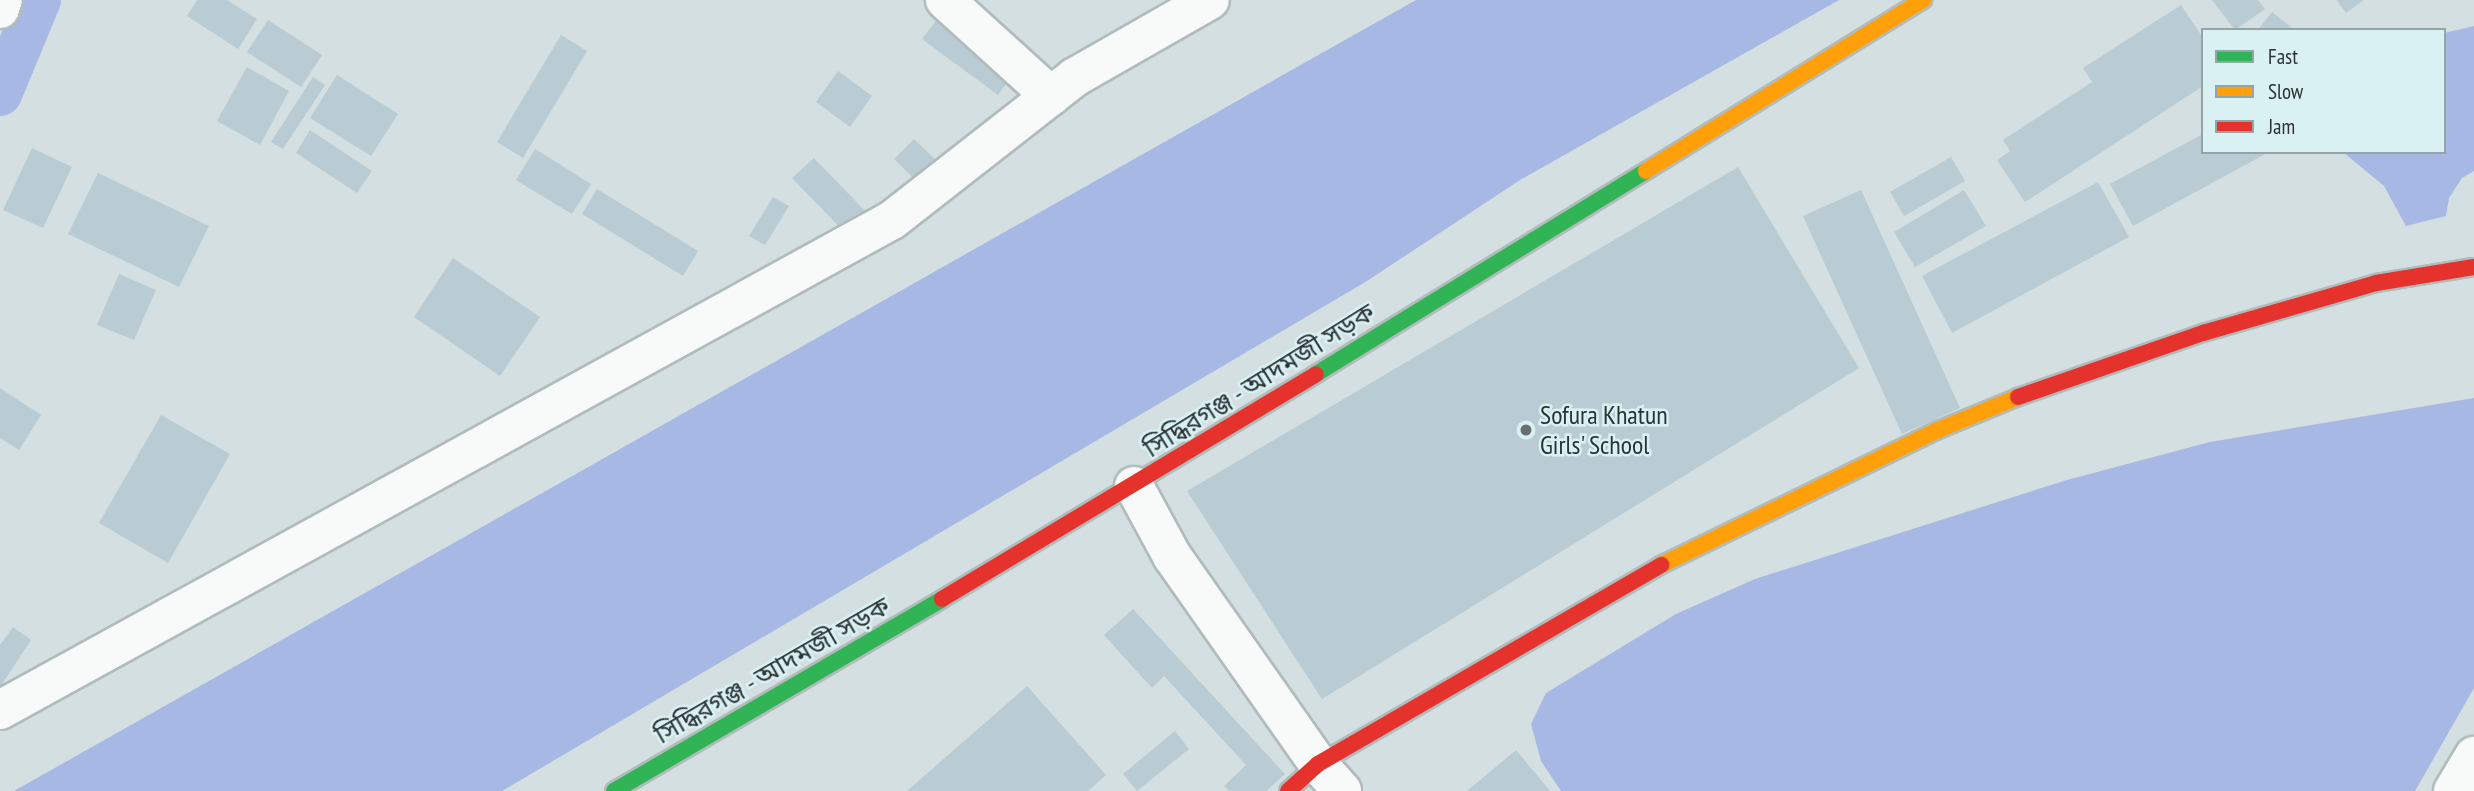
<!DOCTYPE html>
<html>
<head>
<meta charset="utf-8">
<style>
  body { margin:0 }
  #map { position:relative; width:2474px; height:791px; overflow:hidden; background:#d3dfe0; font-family:"PT Sans Narrow","Noto Sans Bengali",sans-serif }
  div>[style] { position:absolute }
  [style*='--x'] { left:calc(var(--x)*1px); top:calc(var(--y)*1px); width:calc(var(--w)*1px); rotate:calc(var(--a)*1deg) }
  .water>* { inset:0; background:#a7b8e4 }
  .canal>* { height:44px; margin:-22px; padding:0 22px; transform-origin:22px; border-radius:22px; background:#a7b8e4 }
  .building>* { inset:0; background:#b9ccd3 }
  .roads { filter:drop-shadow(2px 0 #b2bbbc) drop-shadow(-2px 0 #b2bbbc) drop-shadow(0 2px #b2bbbc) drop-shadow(0 -2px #b2bbbc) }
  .street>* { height:38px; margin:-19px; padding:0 19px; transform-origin:19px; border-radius:19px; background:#f8fafa }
  .fast>* { height:16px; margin:-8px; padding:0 8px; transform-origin:8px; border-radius:8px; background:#30b455 }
  .slow>* { height:16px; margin:-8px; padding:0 8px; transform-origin:8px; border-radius:8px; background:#ff9f0a }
  .jam>* { height:16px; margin:-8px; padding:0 8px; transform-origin:8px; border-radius:8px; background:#e5322d }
  .dots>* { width:19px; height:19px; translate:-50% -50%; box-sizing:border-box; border:4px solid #daf1f3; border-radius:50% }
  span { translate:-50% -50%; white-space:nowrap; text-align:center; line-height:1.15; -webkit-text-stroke:5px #daf1f3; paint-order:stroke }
  .street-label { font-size:26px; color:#2b3334 }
  .poi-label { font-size:26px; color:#2b3334 }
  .left { translate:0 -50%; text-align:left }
  .legend { position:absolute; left:2201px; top:28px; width:245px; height:126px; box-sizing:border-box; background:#daf1f3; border:2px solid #94a5a7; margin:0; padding:9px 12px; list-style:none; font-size:21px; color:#2b3334 }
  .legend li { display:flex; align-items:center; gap:14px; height:35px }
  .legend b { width:35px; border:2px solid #94a5a7 }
</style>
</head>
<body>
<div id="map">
  <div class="water">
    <i style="clip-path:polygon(1416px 0,1839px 0,1520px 180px,1367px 281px,502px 791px,14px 791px)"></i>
    <i style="clip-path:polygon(2474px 26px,2474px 171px,2462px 178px,2449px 198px,2446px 216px,2406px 226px,2384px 186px,2343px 152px,2444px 152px,2444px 33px)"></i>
    <i style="clip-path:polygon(2474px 398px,2474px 688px,2415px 791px,1561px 791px,1541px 761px,1531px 724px,1546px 693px,1676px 614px,1755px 579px,2067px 480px,2210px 442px)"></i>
  </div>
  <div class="canal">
    <i style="--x:0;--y:94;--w:102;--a:-67.5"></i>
  </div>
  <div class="building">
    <i style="clip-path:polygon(197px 0,227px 0,257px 19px,238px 49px,187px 16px)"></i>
    <i style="clip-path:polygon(2212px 0,2258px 0,2265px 9px,2235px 30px)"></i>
    <i style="clip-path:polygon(2337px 0,2364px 0,2346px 13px)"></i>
    <i style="clip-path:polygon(948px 5px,1023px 61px,998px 95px,922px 39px)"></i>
    <i style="clip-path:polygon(2181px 5px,2203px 38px,2203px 86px,2025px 202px,1997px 160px,2010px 151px,2003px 140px,2092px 82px,2083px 68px)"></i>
    <i style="clip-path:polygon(2272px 12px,2295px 30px,2258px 30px)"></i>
    <i style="clip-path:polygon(268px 20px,322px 55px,301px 87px,247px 52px)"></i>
    <i style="clip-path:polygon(561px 35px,587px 51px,523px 158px,497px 142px)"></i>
    <i style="clip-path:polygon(247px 67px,289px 91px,260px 145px,217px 121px)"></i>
    <i style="clip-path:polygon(838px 71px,872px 96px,850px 127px,816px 102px)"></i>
    <i style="clip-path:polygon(337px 75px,398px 114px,371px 156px,310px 118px)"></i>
    <i style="clip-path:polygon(313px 77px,325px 85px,283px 149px,271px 142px)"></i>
    <i style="clip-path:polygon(310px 130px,372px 171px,357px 193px,296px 153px)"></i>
    <i style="clip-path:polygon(2203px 134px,2203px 152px,2269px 152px,2133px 226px,2110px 184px)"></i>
    <i style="clip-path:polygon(914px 139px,946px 170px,926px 191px,894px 159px)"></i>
    <i style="clip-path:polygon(32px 148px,72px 167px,43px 228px,3px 210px)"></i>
    <i style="clip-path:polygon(535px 149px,591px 184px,572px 214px,516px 180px)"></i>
    <i style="clip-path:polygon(1951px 157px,1965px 181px,1904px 216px,1890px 192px)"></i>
    <i style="clip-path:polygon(814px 158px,875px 221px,853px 241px,792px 178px)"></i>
    <i style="clip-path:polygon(1738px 167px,1859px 368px,1322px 699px,1187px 491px)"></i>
    <i style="clip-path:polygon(98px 173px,209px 226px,179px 287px,68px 234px)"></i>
    <i style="clip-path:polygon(2098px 182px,2129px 237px,1952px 333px,1922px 276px)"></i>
    <i style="clip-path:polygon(597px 189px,698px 251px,683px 276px,582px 214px)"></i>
    <i style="clip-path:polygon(1861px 190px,1960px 408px,1902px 434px,1803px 216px)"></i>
    <i style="clip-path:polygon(1964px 190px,1986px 226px,1915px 267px,1894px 232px)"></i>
    <i style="clip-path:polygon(773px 197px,789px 206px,765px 245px,749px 236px)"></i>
    <i style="clip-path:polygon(453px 258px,540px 317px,500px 376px,414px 317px)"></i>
    <i style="clip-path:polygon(119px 274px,156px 290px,134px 340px,97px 325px)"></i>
    <i style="clip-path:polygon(0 388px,41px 415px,19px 450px,0 438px)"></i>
    <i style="clip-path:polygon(161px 415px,230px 454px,168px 563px,99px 523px)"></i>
    <i style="clip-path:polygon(1133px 609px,1285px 774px,1266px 791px,1229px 791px,1224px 786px,1246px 765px,1164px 676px,1152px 688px,1104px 635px)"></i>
    <i style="clip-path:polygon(13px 627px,31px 640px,0 687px,0 645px)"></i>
    <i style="clip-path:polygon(1027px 686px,1106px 775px,1088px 791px,907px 791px)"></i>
    <i style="clip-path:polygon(1175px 731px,1189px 749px,1137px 791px,1123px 774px)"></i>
    <i style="clip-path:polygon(1516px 750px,1550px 791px,1467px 791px)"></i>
  </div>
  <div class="roads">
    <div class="street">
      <i style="--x:945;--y:0;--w:143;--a:42.2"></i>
      <i style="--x:0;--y:9;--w:9;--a:-72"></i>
      <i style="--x:1134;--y:486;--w:80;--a:61.5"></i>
      <i style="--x:1172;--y:556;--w:254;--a:54.9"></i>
      <i style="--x:1318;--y:764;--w:36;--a:48"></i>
      <i style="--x:0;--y:710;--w:1018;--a:-28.78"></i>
      <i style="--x:892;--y:220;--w:232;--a:-38"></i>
      <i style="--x:1075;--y:77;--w:155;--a:-29.7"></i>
      <i style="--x:2453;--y:791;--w:41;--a:-59"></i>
    </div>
    <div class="fast">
      <i style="--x:1316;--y:374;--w:387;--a:-31.6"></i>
      <i style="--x:614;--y:791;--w:380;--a:-30.3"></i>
    </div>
    <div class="slow">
      <i style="--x:1646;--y:171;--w:326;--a:-31.7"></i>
      <i style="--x:1661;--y:565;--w:308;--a:-26"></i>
      <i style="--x:1938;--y:430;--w:87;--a:-22.4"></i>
    </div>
    <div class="jam">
      <i style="--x:2018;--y:397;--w:196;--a:-19.1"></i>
      <i style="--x:2203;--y:333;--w:180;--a:-16.1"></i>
      <i style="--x:2376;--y:283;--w:99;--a:-9.3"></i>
      <i style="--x:942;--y:599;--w:436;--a:-31"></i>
      <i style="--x:1288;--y:791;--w:40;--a:-42"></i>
      <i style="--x:1318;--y:764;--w:397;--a:-30.1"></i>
    </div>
  </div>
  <div class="dots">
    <i style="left:1526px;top:430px;background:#666f70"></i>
  </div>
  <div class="street-label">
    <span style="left:1259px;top:380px;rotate:-32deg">সিদ্ধিরগঞ্জ - আদমজী সড়ক</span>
    <span style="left:772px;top:670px;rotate:-30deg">সিদ্ধিরগঞ্জ - আদমজী সড়ক</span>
  </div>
  <div class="poi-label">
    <span class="left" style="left:1540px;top:430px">Sofura Khatun<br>Girls' School</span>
  </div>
  <ul class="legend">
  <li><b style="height:9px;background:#30b455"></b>Fast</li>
  <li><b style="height:9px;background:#ff9f0a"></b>Slow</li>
  <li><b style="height:9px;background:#e5322d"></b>Jam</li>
  </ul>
</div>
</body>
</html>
